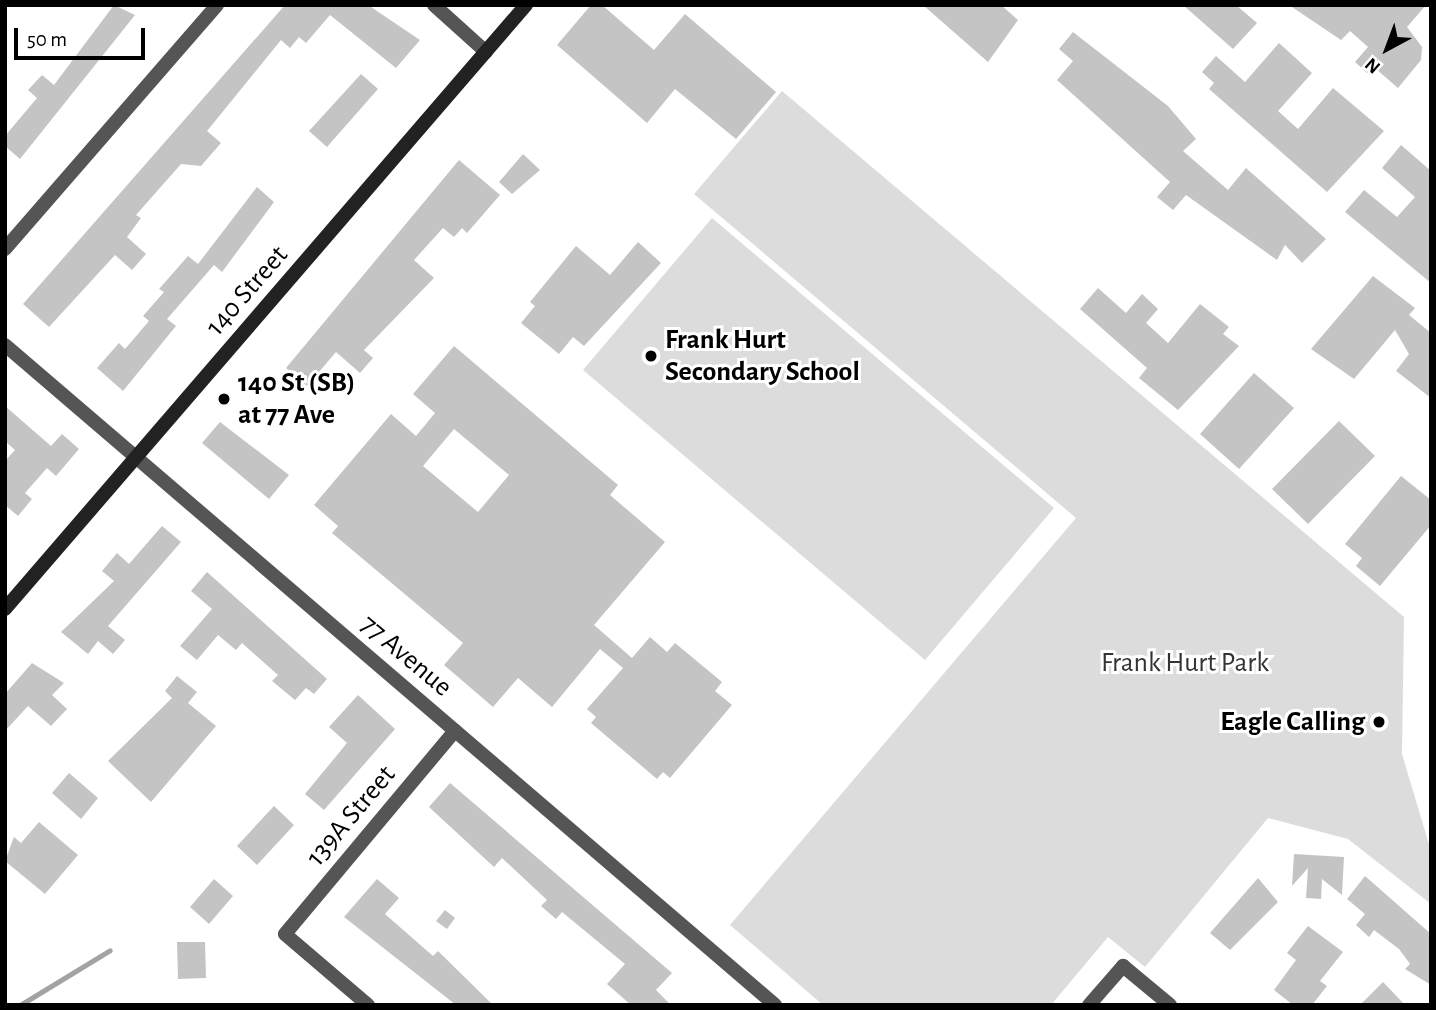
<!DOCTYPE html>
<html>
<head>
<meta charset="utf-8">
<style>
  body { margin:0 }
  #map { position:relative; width:1436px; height:1010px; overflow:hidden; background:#fff; font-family:"Alegreya Sans",sans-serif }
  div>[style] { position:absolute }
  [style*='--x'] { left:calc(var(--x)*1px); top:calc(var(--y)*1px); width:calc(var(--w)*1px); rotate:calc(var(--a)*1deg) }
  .green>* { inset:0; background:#dcdcdc }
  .stream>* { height:5px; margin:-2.5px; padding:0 2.5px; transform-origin:2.5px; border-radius:2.5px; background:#a3a3a3 }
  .building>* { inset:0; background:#c4c4c4 }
  .minor>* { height:14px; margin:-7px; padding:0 7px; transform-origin:7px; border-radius:7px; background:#555 }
  .secondary>* { height:14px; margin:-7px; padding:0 7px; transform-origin:7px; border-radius:7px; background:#222 }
  .dots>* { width:19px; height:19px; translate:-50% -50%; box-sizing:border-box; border:4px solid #fff; border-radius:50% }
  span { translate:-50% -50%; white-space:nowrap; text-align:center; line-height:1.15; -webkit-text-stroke:6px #fff; paint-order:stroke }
  .street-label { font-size:28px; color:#000 }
  .poi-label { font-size:28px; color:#000; font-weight:700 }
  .left { translate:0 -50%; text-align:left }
  .right { translate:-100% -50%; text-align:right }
  .park-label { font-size:28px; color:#333 }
  .frame { position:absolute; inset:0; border:7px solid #000; pointer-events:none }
  .north { position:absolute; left:1352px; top:14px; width:70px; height:70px; -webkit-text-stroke:5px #fff; paint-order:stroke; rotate:221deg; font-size:19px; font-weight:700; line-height:28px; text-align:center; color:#000 }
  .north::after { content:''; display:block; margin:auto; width:24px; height:32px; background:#000; clip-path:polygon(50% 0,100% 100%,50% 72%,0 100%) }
  .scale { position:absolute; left:14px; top:28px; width:131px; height:32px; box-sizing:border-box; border:4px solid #000; border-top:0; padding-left:9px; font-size:21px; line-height:24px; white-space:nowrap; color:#000; -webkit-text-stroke:5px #fff; paint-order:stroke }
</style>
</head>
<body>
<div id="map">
  <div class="green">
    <i style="clip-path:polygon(782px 91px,1404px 617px,1402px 754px,1431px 851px,1431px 904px,1348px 839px,1268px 818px,1145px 967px,1108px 937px,1051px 1005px,823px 1005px,730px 925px,1076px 518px,694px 194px)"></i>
    <i style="clip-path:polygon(712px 218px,1054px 508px,925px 660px,583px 370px)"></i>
  </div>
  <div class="stream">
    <i style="--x:20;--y:1005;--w:105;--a:-31.4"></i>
  </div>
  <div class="building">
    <i style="clip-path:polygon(114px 5px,135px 15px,20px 159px,5px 146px,5px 136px,37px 98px,28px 90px,42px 75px,54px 85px)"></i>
    <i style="clip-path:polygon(285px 5px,368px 5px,420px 40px,396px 68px,330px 15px,306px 43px,299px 37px,290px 48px,281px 40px,207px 131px,221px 143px,201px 166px,181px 164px,136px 215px,141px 218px,127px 237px,146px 254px,132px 270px,115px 255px,49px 327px,23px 304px)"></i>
    <i style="clip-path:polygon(591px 5px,602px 5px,654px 50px,685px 14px,776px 92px,736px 139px,675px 89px,647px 123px,557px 45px)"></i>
    <i style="clip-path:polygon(923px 5px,1001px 5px,1018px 20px,988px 62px)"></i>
    <i style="clip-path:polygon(1183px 5px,1236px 5px,1257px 23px,1233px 49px)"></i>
    <i style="clip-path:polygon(1289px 5px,1426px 5px,1407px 27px,1422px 47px,1421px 60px,1398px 88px,1376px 69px,1367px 73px,1355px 62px,1368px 47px,1350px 31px,1341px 40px)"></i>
    <i style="clip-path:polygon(1073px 32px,1168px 106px,1196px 139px,1183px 151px,1228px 190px,1246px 168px,1326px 239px,1302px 263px,1285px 245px,1277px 260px,1186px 195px,1173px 210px,1157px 197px,1170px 182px,1057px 80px,1073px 61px,1059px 49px)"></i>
    <i style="clip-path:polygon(1279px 43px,1312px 73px,1278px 111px,1298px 129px,1333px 88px,1384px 131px,1327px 192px,1209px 89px,1214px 83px,1202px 72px,1216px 56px,1245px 82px)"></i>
    <i style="clip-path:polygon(361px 74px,378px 89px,327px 147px,309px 131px)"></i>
    <i style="clip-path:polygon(1401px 145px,1431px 171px,1431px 283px,1345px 212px,1364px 190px,1397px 217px,1415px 197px,1382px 168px)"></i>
    <i style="clip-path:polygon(523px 154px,540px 170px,512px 194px,499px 182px)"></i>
    <i style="clip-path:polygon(459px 160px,500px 195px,467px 233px,462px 228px,454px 237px,443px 228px,414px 260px,434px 278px,364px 350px,373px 358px,360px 373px,336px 352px,307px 386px,286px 368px)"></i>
    <i style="clip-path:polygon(257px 187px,274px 202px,222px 272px,214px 265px,167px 319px,176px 326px,123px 391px,97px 368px,119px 343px,125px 349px,149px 321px,143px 316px,164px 292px,159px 289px,188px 256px,198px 264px)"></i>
    <i style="clip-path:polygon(638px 242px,661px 263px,584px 346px,573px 337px,559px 354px,521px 323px,535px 306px,530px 302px,576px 246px,610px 275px)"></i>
    <i style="clip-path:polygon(1373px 276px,1415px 308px,1409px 315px,1431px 333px,1431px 398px,1396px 371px,1409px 354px,1395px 330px,1354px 379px,1311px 349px)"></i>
    <i style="clip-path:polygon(1098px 288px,1126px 313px,1142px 294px,1158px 309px,1146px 323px,1168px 343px,1200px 304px,1229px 327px,1223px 334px,1239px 346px,1178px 410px,1139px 378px,1147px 368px,1080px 309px)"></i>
    <i style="clip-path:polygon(evenodd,454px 346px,618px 485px,610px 495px,665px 542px,594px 625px,632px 658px,650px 637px,667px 652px,675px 643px,722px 682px,715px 691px,732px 705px,670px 778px,663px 772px,657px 779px,591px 723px,596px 717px,587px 709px,623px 668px,600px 649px,552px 707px,518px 678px,493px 707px,444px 665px,463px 643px,332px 533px,338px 526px,314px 505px,391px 414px,416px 436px,435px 413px,413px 394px,454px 346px,454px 429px,509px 475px,478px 512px,423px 466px,454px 429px)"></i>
    <i style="clip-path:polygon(1254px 373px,1294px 408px,1239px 469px,1200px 434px)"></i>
    <i style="clip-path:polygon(5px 406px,51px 446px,62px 434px,79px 449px,56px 476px,47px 468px,25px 493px,32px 499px,18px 516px,5px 505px,5px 461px,15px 450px,5px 441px)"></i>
    <i style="clip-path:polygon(1339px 421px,1375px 456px,1308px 524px,1272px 489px)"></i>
    <i style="clip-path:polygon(220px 422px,289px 475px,269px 499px,202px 443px)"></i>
    <i style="clip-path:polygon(1401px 476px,1431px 500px,1431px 525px,1380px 586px,1356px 566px,1362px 558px,1345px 544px)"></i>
    <i style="clip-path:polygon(162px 526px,181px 542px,108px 626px,125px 640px,113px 654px,98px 641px,88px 654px,61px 632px,114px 581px,102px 571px,117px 553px,129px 564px)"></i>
    <i style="clip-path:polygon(207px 572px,327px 679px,314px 694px,306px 688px,295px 700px,272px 681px,278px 675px,242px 643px,236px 650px,218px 635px,197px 660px,180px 646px,212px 609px,191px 591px)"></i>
    <i style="clip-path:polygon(32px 663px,64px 683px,52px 695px,67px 709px,51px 726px,28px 706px,5px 731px,5px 694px)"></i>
    <i style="clip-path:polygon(177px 676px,197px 692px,188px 703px,216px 726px,151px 802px,108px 761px,172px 698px,165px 691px)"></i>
    <i style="clip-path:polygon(358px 695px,395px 729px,324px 810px,305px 794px,347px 743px,329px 727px)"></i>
    <i style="clip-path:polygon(69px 773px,98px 798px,81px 819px,52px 793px)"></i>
    <i style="clip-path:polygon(450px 783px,672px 973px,656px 990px,671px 1005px,631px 1005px,607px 984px,625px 964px,562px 912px,556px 919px,541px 906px,547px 900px,502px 858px,494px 867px,429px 807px)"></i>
    <i style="clip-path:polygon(274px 806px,294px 825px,257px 865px,237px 846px)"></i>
    <i style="clip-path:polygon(39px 822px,78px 855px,45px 894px,5px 861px,14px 837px,21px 843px)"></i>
    <i style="clip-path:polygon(1294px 854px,1344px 857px,1342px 895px,1322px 879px,1321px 899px,1306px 898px,1308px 868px,1292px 886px)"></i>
    <i style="clip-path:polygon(1365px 876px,1431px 934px,1431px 985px,1405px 969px,1410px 964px,1399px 949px,1374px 930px,1369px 937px,1356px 925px,1365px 914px,1347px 899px)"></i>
    <i style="clip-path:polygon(1258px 878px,1278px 902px,1230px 950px,1210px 933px)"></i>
    <i style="clip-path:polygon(214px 879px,233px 896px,209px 924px,190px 907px)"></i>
    <i style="clip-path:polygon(377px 879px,399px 898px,385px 914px,433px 956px,438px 951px,493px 1005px,456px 1005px,344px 917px)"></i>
    <i style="clip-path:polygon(445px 910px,455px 918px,447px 929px,436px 921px)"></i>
    <i style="clip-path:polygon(1308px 926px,1343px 952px,1320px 981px,1327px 986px,1312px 1005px,1293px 1005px,1274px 990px,1296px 960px,1287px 953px)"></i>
    <i style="clip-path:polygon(177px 942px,205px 942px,206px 978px,178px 979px)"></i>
    <i style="clip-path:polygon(1383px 982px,1405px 1005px,1360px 1005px)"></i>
  </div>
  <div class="minor">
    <i style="--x:434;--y:5;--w:70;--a:42.1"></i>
    <i style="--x:5;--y:249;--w:323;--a:-49"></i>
    <i style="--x:5;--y:345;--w:1014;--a:40.6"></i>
    <i style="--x:368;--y:1005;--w:109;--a:-139.5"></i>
    <i style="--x:285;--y:934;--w:265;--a:-50.1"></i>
    <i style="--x:1089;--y:1005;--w:52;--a:-48.9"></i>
    <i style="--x:1123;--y:966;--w:61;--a:39.7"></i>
  </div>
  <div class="secondary">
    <i style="--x:5;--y:609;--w:798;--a:-49.22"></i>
  </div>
  <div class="dots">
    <i style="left:651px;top:356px;background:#000"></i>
    <i style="left:224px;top:399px;background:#000"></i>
    <i style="left:1379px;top:722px;background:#000"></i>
  </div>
  <div class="street-label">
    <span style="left:247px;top:291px;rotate:-49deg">140 Street</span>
    <span style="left:406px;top:656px;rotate:40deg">77 Avenue</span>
    <span style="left:351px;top:816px;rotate:-50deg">139A Street</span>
  </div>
  <div class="poi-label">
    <span class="left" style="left:665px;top:356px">Frank Hurt<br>Secondary School</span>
    <span class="left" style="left:238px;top:399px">140 St (SB)<br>at 77 Ave</span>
    <span class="right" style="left:1365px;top:722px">Eagle Calling</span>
  </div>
  <div class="park-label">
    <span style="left:1185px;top:663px">Frank Hurt Park</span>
  </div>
  <div class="frame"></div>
  <div class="north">N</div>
  <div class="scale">50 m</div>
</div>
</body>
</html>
